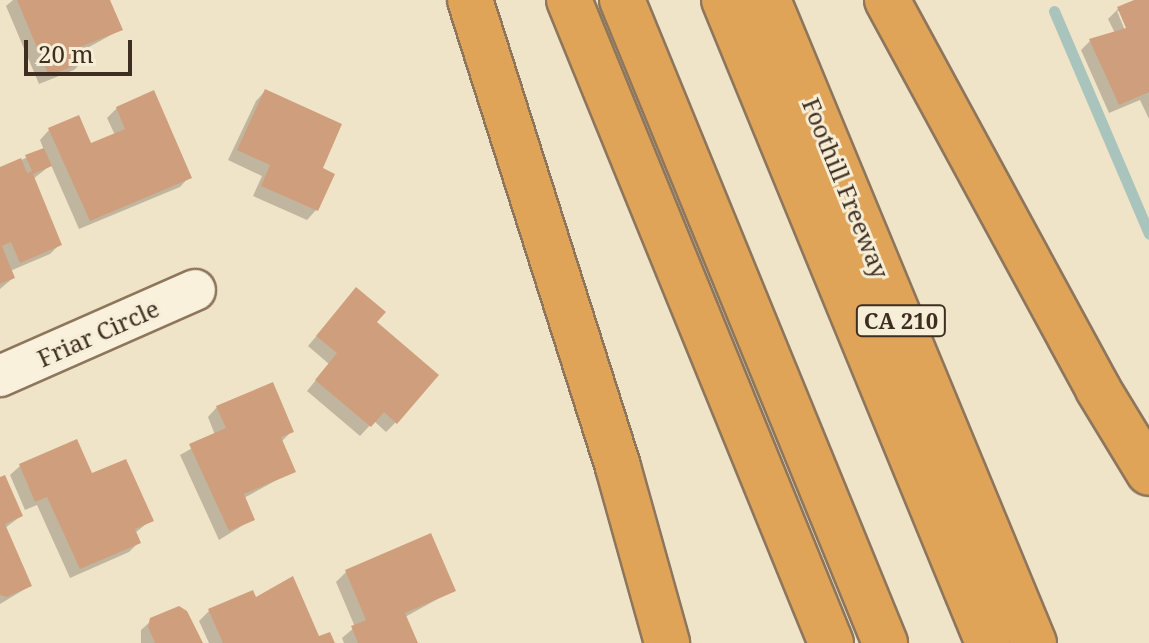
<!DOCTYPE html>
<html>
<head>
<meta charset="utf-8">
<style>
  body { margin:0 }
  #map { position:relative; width:1149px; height:643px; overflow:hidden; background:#f0e4c8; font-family:"Noto Serif",serif }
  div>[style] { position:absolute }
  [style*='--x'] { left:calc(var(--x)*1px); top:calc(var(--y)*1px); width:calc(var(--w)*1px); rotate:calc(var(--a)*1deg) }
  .shadow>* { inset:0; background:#0003 }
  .stream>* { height:11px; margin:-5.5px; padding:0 5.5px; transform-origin:5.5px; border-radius:5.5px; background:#a9c4bc }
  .building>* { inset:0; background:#cf9f7d }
  .roads { filter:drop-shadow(2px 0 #8d765c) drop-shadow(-2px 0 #8d765c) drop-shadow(0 2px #8d765c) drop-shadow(0 -2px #8d765c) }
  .minor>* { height:40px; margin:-20px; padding:0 20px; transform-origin:20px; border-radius:20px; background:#faf1dc }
  .motorway>* { height:44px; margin:-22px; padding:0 22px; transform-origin:22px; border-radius:22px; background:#e0a458 }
  span { translate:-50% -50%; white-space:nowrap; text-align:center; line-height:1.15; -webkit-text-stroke:6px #f7eed8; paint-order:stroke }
  .shield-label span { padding:2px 6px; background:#f7eed8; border:2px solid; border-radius:6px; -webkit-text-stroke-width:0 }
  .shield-label { font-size:22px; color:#3d2e20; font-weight:700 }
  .street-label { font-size:24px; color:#3d2e20 }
  .scale { position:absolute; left:24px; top:40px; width:108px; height:36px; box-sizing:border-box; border:4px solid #3d2e20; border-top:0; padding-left:10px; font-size:24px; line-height:28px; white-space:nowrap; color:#3d2e20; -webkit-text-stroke:6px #f7eed8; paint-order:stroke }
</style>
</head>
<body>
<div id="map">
  <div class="shadow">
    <i style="clip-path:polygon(13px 0,108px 0,120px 30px,80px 52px,84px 60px,74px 70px,39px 84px,6px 6px)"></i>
    <i style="clip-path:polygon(evenodd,1149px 0,1149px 119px,1140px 100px,1109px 113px,1081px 50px,1090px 41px,1115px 33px,1108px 19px,1118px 9px,1149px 0,1117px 11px,1121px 11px,1132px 36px,1128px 38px,1117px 11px)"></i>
    <i style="clip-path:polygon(265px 91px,320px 169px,316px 210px,307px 220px,253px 196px,262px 176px,228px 160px,256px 101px)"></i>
    <i style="clip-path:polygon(117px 108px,189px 177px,180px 187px,79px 229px,51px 165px,33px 179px,60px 244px,50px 254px,10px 271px,13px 278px,0 289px,0 169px,44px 150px,40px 140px,49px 130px,89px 146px,115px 135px,107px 118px)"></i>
    <i style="clip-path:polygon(347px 300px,374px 323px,396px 422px,386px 432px,374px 421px,360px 436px,307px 391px,329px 364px,308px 346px)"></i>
    <i style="clip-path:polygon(217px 407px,292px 431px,281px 442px,293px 471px,244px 498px,253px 519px,219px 540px,180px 455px,215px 435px,208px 417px)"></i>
    <i style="clip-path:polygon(20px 466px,91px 476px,151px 520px,135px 533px,139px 542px,129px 552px,70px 578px,37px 505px,25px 510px,10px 475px)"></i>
    <i style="clip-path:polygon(0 479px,21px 516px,5px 528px,30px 586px,0 604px)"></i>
    <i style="clip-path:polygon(346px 572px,454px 590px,405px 617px,416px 643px,344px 643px,342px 638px,355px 627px,336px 582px)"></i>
    <i style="clip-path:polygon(255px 599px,318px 639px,333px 643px,209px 643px,199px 621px,209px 611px)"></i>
    <i style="clip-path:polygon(152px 620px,200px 643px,141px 643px,141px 630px)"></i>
  </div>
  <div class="stream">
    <i style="--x:1054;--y:11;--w:242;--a:66.9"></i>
  </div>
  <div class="building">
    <i style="clip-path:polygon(17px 0,110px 0,123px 30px,80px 47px,86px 61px,49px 76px)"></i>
    <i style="clip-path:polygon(1134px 0,1149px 0,1149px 92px,1119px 105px,1089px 39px,1126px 28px,1117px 7px)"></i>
    <i style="clip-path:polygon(265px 89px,342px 124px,323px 168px,335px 174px,318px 211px,261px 186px,270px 165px,237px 150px)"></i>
    <i style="clip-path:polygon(154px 90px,192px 178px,90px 221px,48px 128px,79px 115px,91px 143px,125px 129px,116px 107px)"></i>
    <i style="clip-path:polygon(44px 148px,52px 166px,33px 174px,62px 245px,20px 263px,11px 242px,2px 246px,15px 278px,0 284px,0 167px,21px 158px,27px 173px,32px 171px,25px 155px)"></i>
    <i style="clip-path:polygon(356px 287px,386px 312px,377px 322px,439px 375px,397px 424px,384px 412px,371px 427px,315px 380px,337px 353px,316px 336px)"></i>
    <i style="clip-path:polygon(273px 382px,294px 432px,281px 437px,296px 472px,244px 494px,255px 520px,229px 531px,189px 444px,226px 428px,216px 406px)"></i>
    <i style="clip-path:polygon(77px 439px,92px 473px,126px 459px,154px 521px,135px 529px,141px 543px,80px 569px,47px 497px,35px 502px,19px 464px)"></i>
    <i style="clip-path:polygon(5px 475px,23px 516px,5px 524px,32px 586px,7px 597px,0 595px,0 477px)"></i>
    <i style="clip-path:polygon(431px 533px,456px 591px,405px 613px,418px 643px,358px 643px,351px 626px,366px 620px,345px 570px)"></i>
    <i style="clip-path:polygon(293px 576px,319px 636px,330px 632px,335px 643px,223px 643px,208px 609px,253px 590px,256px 597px)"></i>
    <i style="clip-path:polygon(179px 606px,187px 611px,203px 643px,155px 643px,148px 627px,150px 618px)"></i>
  </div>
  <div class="roads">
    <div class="minor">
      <i style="--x:0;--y:376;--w:213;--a:-23.8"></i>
    </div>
    <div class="motorway">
      <i style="--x:470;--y:0;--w:490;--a:72.4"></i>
      <i style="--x:618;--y:467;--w:183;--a:74.4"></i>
      <i style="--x:569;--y:0;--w:694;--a:67.83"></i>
      <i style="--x:622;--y:0;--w:695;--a:67.75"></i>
      <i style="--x:724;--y:0;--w:695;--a:67.68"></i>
      <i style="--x:768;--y:0;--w:696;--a:67.53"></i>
      <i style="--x:887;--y:0;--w:443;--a:61.5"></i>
      <i style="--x:1098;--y:389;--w:98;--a:58.7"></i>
    </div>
  </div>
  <div class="shield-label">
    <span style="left:901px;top:321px">CA 210</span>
  </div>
  <div class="street-label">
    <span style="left:846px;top:188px;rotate:68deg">Foothill Freeway</span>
    <span style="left:98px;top:333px;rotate:-24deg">Friar Circle</span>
  </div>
  <div class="scale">20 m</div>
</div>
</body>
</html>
